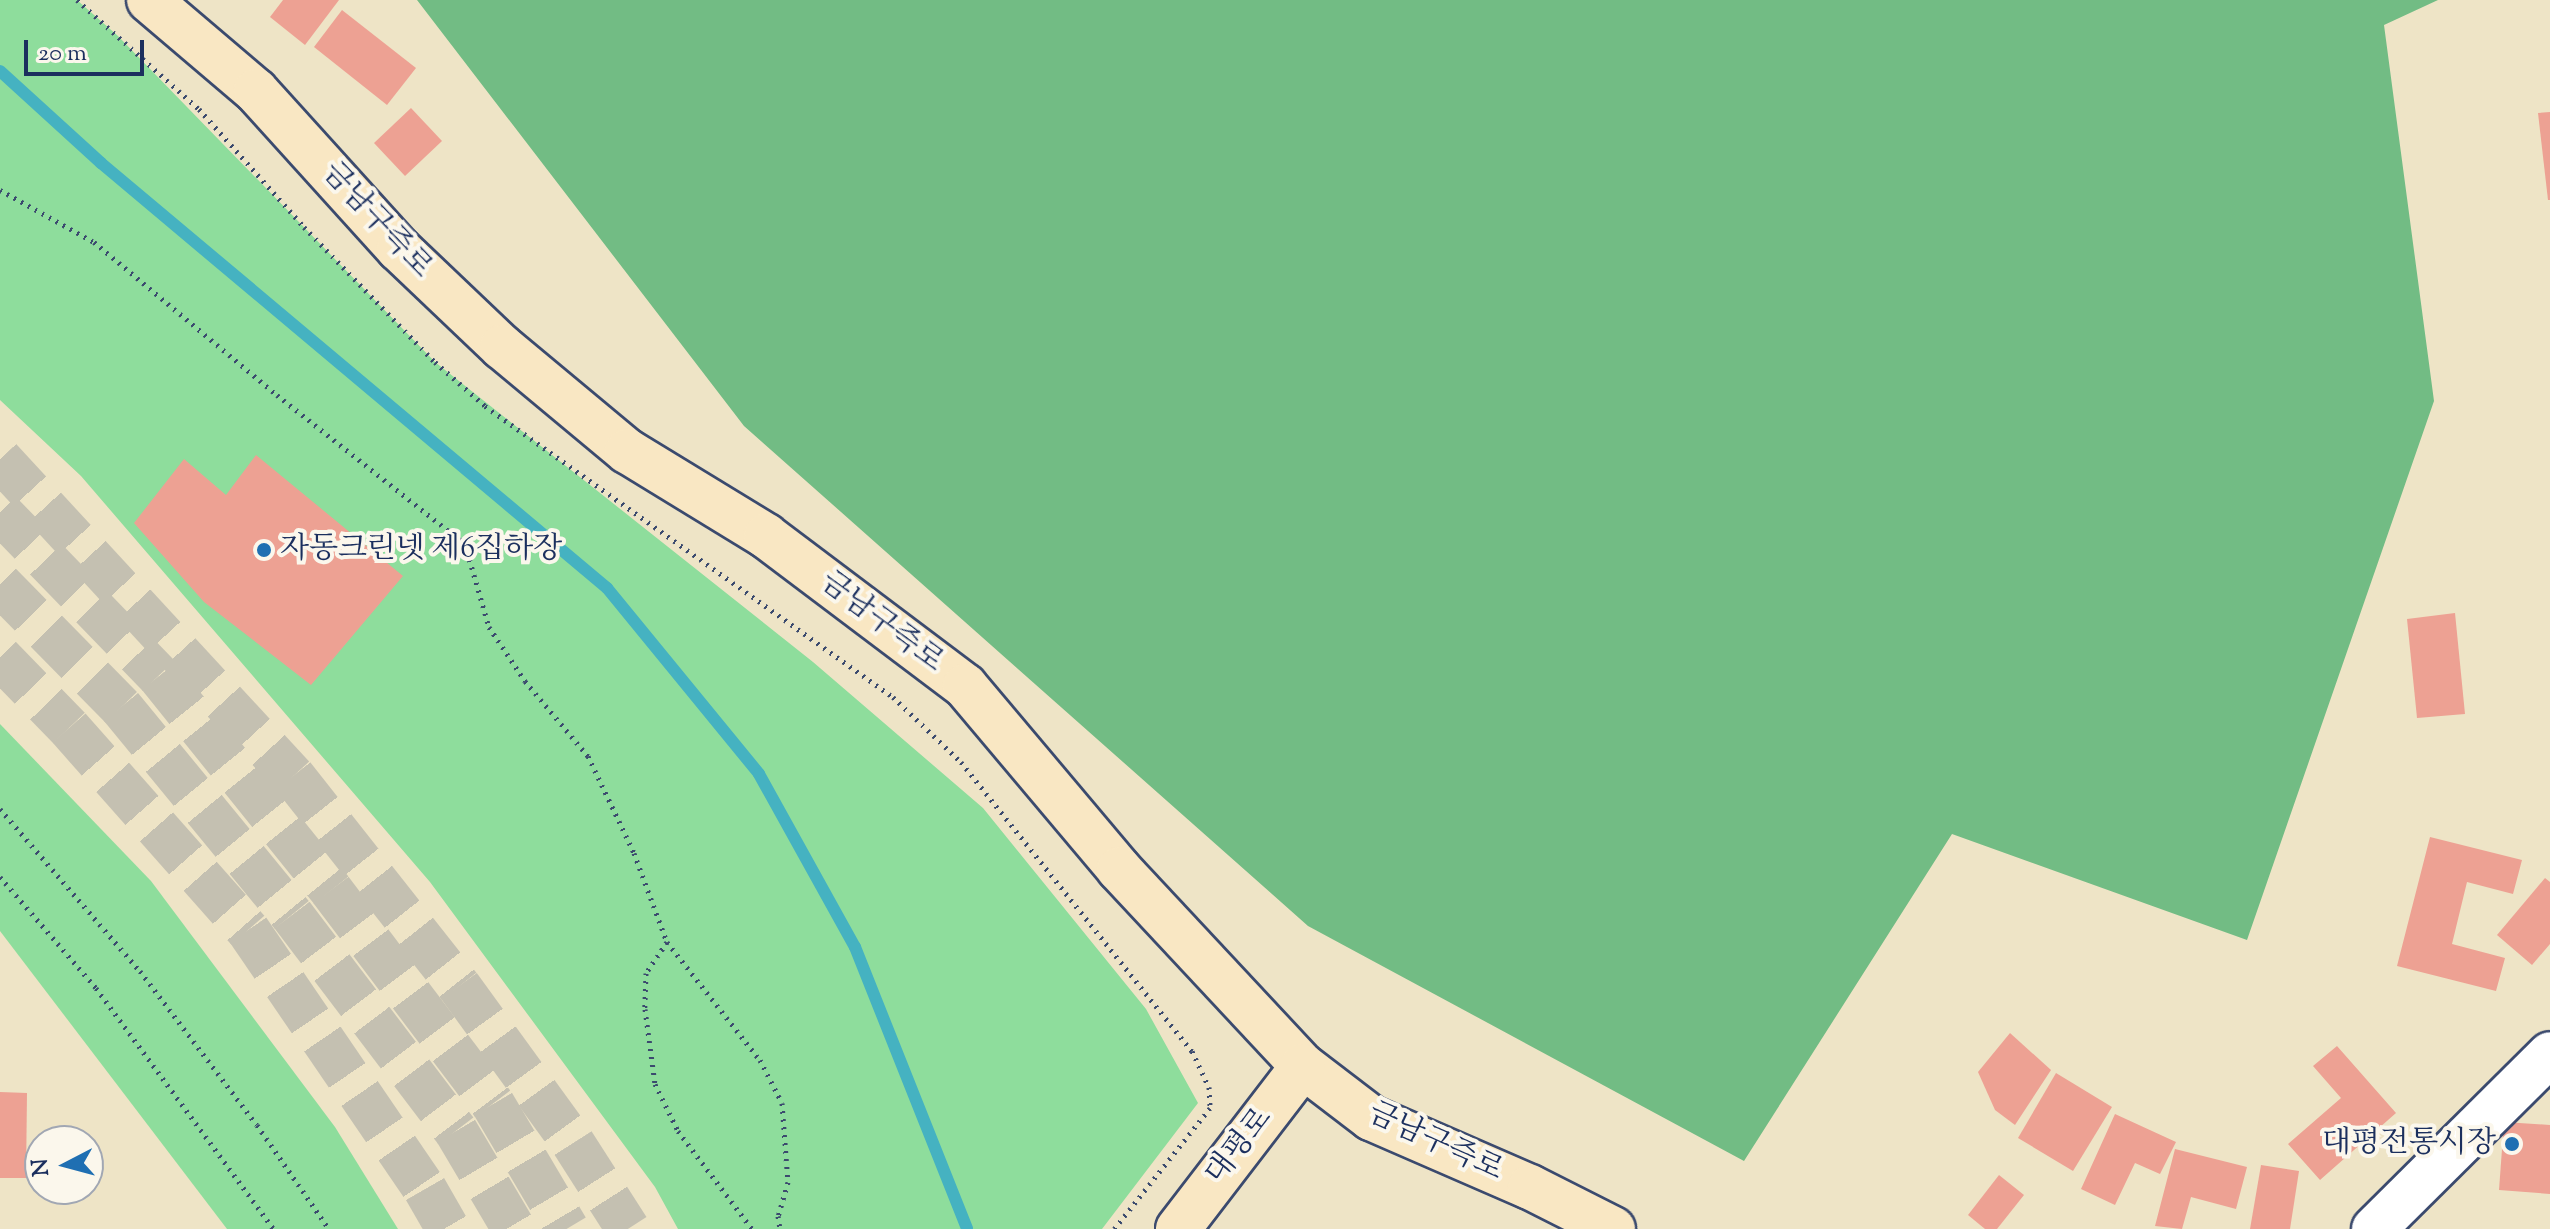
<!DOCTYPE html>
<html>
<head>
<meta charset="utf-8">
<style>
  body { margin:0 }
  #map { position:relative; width:2550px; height:1229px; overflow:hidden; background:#eee4c6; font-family:"Sorts Mill Goudy","Noto Serif KR",serif }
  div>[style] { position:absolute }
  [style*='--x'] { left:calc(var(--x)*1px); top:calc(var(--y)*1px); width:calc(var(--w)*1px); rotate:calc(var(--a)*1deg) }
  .green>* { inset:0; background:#8edd9c }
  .forest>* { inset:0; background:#72bc84 }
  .stream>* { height:12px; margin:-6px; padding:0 6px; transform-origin:6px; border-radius:6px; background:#45b2c1 }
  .building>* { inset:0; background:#eda193 }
  .highway-tunnel>* { height:44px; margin-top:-22px; transform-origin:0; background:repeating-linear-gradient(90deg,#c4c0b1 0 44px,transparent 0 66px) }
  .path>* { height:5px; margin-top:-2.5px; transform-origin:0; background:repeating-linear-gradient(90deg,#3b4a6e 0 2px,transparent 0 8px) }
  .roads { filter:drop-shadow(2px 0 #3b4a6e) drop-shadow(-2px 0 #3b4a6e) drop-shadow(0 2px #3b4a6e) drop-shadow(0 -2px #3b4a6e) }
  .street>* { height:44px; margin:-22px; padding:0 22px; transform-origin:22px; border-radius:22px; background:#fff }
  .secondary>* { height:44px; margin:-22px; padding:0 22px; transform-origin:22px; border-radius:22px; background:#f9e7c3 }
  .dots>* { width:22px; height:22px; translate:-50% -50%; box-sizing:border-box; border:4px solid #fbf7ec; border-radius:50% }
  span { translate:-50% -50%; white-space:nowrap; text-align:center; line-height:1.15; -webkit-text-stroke:8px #fbf7ec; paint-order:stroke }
  .street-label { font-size:30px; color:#1b2f5e }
  .poi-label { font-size:30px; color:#1b2f5e }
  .left { translate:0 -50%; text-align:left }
  .right { translate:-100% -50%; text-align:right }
  .north { position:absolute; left:24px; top:1125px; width:80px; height:80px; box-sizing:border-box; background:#fbf7ec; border:2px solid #a1a7b3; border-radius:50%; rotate:264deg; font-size:22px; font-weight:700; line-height:32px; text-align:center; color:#1b2f5e }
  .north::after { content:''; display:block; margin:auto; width:28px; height:36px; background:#1f6fb2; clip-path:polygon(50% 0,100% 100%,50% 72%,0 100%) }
  .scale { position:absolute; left:24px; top:40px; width:120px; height:36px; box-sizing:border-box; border:4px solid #1b2f5e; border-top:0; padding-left:10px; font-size:24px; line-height:28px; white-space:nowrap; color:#1b2f5e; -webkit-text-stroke:6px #fbf7ec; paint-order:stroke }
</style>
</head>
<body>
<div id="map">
  <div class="green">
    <i style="clip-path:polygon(0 0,77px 0,118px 36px,435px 362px,813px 662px,983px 808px,1146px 1009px,1198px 1103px,1102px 1229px,678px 1229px,655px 1187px,430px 882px,81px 476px,0 400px)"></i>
    <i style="clip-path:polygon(0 724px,151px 881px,335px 1127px,398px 1229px,227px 1229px,0 931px)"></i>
  </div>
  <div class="forest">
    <i style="clip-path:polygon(417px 0,2438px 0,2384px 25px,2434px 401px,2247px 940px,1952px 834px,1744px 1161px,1308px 926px,744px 426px)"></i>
  </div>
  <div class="stream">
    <i style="--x:0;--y:71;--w:137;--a:42.3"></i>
    <i style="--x:101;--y:163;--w:661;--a:40.03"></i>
    <i style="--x:607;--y:588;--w:240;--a:50.7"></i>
    <i style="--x:759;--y:774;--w:198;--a:61"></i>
    <i style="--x:855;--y:947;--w:303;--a:68.3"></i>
  </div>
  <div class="building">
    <i style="clip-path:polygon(283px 0,339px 0,305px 45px,270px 17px)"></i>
    <i style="clip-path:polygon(342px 10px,416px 68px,387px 105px,314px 47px)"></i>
    <i style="clip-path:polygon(411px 108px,442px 141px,405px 176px,374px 143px)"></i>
    <i style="clip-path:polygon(2550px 112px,2550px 200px,2548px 200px,2538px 113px)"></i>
    <i style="clip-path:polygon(256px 455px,403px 576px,311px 685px,204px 602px,134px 523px,184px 459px,226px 495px)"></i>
    <i style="clip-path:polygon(2455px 613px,2465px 714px,2417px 718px,2407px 619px)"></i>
    <i style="clip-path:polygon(2430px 837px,2522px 860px,2513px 894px,2467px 882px,2452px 944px,2505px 958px,2496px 991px,2397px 966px)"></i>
    <i style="clip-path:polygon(2545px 878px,2550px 882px,2550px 944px,2532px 965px,2497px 935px)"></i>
    <i style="clip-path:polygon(2010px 1033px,2051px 1070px,2015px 1125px,1995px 1110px,1978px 1072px)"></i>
    <i style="clip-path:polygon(2337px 1046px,2396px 1113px,2320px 1180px,2288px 1144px,2341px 1098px,2313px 1066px)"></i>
    <i style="clip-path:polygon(2056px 1073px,2112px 1107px,2073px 1171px,2018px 1138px)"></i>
    <i style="clip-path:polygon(0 1092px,27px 1093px,26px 1178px,0 1178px)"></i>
    <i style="clip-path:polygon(2115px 1114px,2176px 1142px,2160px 1174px,2135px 1163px,2115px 1205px,2081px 1189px)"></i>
    <i style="clip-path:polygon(2504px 1122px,2550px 1125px,2550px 1194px,2499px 1190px)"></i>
    <i style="clip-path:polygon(2175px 1149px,2247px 1167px,2236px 1209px,2191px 1197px,2182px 1229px,2155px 1226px)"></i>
    <i style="clip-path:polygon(2261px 1165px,2299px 1171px,2290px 1229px,2250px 1229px)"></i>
    <i style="clip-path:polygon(1999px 1175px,2024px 1195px,1997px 1229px,1985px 1229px,1968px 1215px)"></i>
  </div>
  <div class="highway-tunnel">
    <i style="--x:0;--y:459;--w:432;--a:47.3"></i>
    <i style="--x:293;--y:776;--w:268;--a:51.7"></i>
    <i style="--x:459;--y:986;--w:194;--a:54"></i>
    <i style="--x:573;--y:1143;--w:102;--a:57.4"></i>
    <i style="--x:0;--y:512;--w:228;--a:45.9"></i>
    <i style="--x:159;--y:676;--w:275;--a:51.2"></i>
    <i style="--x:331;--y:890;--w:268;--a:52.9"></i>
    <i style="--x:493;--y:1104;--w:145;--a:59.4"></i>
    <i style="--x:0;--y:584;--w:173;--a:45.5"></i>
    <i style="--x:121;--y:707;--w:269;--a:50.6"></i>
    <i style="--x:292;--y:915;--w:271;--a:52.8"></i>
    <i style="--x:456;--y:1131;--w:114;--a:59.4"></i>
    <i style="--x:0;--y:657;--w:99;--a:45.8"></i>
    <i style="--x:69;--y:728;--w:270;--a:48.5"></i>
    <i style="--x:248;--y:930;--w:314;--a:55.7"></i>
    <i style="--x:425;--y:1189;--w:46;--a:60.1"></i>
  </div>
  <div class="path">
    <i style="--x:77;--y:0;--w:164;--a:41.8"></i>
    <i style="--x:199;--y:109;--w:158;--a:48.3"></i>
    <i style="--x:304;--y:227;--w:188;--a:45.9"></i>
    <i style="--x:435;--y:362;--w:67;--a:41.3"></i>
    <i style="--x:485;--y:406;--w:501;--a:35.5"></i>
    <i style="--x:893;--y:697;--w:94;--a:43.7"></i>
    <i style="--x:961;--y:762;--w:370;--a:51.4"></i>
    <i style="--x:1192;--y:1051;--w:40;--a:65"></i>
    <i style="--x:1209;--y:1087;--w:21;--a:87"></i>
    <i style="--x:1210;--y:1108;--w:154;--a:128.4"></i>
    <i style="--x:0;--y:190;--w:107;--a:29"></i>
    <i style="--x:94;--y:242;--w:239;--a:39.9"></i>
    <i style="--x:277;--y:395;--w:240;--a:38.4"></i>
    <i style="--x:465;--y:544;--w:86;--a:73.9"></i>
    <i style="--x:489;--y:627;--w:65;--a:56.3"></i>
    <i style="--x:525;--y:681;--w:98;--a:50"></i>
    <i style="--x:588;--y:756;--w:107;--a:64.6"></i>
    <i style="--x:634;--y:853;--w:95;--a:69.7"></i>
    <i style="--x:667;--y:942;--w:150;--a:51.8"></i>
    <i style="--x:760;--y:1060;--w:48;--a:62.9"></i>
    <i style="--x:782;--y:1103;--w:79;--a:85.7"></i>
    <i style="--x:788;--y:1182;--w:35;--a:106"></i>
    <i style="--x:778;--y:1216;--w:13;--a:81"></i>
    <i style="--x:0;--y:809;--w:214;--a:49.2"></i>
    <i style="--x:140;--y:971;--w:193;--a:52.8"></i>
    <i style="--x:257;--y:1125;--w:126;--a:55.3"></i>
    <i style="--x:0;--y:877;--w:147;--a:49.1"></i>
    <i style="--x:96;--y:988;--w:300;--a:53.6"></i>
    <i style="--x:667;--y:942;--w:37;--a:124"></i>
    <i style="--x:646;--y:973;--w:36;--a:92"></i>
    <i style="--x:645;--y:1009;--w:76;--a:82.4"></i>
    <i style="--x:655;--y:1084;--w:52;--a:63.9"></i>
    <i style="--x:678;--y:1131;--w:123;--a:52.9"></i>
  </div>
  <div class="roads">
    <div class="street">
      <i style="--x:2374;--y:1229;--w:248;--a:-44.8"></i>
    </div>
    <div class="secondary">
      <i style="--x:149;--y:0;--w:140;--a:40.4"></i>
      <i style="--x:256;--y:91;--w:213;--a:47.9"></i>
      <i style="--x:399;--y:249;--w:142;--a:43.6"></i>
      <i style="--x:502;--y:347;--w:163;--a:39.8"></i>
      <i style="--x:627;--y:451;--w:163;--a:31.4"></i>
      <i style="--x:766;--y:536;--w:249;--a:37"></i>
      <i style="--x:965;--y:686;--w:239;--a:49.9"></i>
      <i style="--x:1119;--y:869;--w:270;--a:47"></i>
      <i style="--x:1303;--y:1066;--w:86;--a:37.4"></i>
      <i style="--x:1371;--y:1118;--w:173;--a:23.5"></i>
      <i style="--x:1530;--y:1187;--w:93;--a:26.8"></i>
      <i style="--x:1178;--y:1229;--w:205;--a:-52.5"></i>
    </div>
  </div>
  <div class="dots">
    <i style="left:264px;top:550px;background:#1f6fb2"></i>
    <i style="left:2512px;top:1144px;background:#1f6fb2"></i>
  </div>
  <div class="street-label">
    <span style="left:376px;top:221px;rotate:47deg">금남구즉로</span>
    <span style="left:881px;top:623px;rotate:37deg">금남구즉로</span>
    <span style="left:1435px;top:1143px;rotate:25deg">금남구즉로</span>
    <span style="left:1240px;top:1147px;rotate:-52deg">대평로</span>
  </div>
  <div class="poi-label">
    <span class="left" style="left:280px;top:550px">자동크린넷 제6집하장</span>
    <span class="right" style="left:2496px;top:1144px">대평전통시장</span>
  </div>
  <div class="north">N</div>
  <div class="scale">20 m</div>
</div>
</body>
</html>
